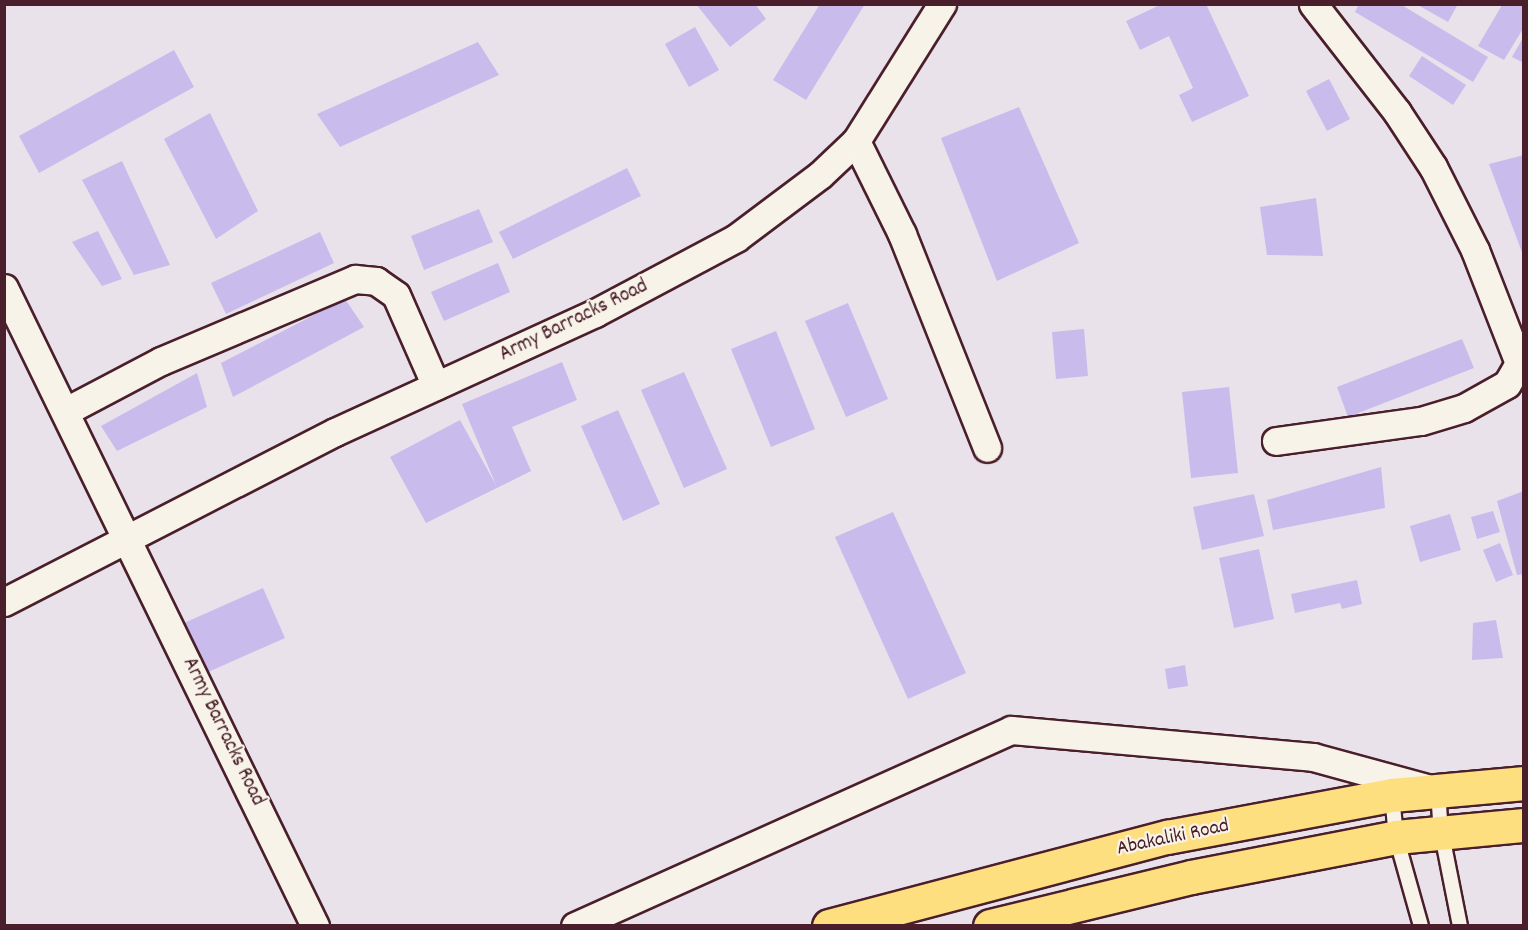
<!DOCTYPE html>
<html>
<head>
<meta charset="utf-8">
<style>
  body { margin:0 }
  #map { position:relative; width:1528px; height:930px; overflow:hidden; background:#e9e2ea; font-family:Dekko,sans-serif }
  div>[style] { position:absolute }
  [style*='--x'] { left:calc(var(--x)*1px); top:calc(var(--y)*1px); width:calc(var(--w)*1px); rotate:calc(var(--a)*1deg) }
  .building>* { inset:0; background:#c9bced }
  .roads { filter:drop-shadow(2px 0 #4a1f2b) drop-shadow(-2px 0 #4a1f2b) drop-shadow(0 2px #4a1f2b) drop-shadow(0 -2px #4a1f2b) }
  .service>* { height:14px; margin:-7px; padding:0 7px; transform-origin:7px; border-radius:7px; background:#f7f3e8 }
  .minor>* { height:27px; margin:-13.5px; padding:0 13.5px; transform-origin:13.5px; border-radius:13.5px; background:#f7f3e8 }
  .primary>* { height:33px; margin:-16.5px; padding:0 16.5px; transform-origin:16.5px; border-radius:16.5px; background:#fedf80 }
  span { translate:-50% -50%; white-space:nowrap; text-align:center; line-height:1.15; -webkit-text-stroke:4.5px #f7f3e8; paint-order:stroke }
  .street-label { font-size:21px; color:#4a1f2b }
  .frame { position:absolute; inset:0; border:6px solid #4a1f2b; pointer-events:none }
</style>
</head>
<body>
<div id="map">
  <div class="building">
    <i style="clip-path:polygon(696px 4px,755px 4px,766px 19px,730px 47px)"></i>
    <i style="clip-path:polygon(820px 4px,865px 4px,806px 100px,773px 80px)"></i>
    <i style="clip-path:polygon(1162px 4px,1206px 4px,1249px 96px,1192px 122px,1179px 95px,1193px 88px,1169px 36px,1140px 50px,1126px 21px)"></i>
    <i style="clip-path:polygon(1359px 4px,1400px 4px,1488px 57px,1473px 82px,1355px 12px)"></i>
    <i style="clip-path:polygon(1416px 4px,1458px 4px,1448px 22px)"></i>
    <i style="clip-path:polygon(1502px 5px,1524px 5px,1524px 27px,1504px 60px,1478px 46px)"></i>
    <i style="clip-path:polygon(695px 27px,719px 70px,689px 87px,665px 44px)"></i>
    <i style="clip-path:polygon(1524px 36px,1524px 63px,1512px 57px)"></i>
    <i style="clip-path:polygon(478px 42px,499px 75px,340px 147px,317px 114px)"></i>
    <i style="clip-path:polygon(174px 50px,194px 87px,39px 173px,19px 136px)"></i>
    <i style="clip-path:polygon(1422px 56px,1466px 85px,1453px 105px,1409px 76px)"></i>
    <i style="clip-path:polygon(1329px 79px,1350px 119px,1327px 131px,1306px 91px)"></i>
    <i style="clip-path:polygon(1019px 107px,1079px 243px,997px 281px,941px 138px)"></i>
    <i style="clip-path:polygon(210px 113px,258px 211px,216px 239px,164px 139px)"></i>
    <i style="clip-path:polygon(1524px 155px,1524px 255px,1523px 255px,1489px 164px)"></i>
    <i style="clip-path:polygon(122px 161px,170px 265px,134px 275px,82px 180px)"></i>
    <i style="clip-path:polygon(627px 168px,641px 196px,513px 259px,499px 232px)"></i>
    <i style="clip-path:polygon(1316px 198px,1323px 256px,1267px 255px,1260px 207px)"></i>
    <i style="clip-path:polygon(479px 209px,493px 242px,424px 270px,411px 236px)"></i>
    <i style="clip-path:polygon(98px 231px,122px 279px,102px 286px,72px 242px)"></i>
    <i style="clip-path:polygon(320px 232px,334px 263px,226px 314px,211px 283px)"></i>
    <i style="clip-path:polygon(498px 263px,510px 292px,444px 321px,431px 292px)"></i>
    <i style="clip-path:polygon(345px 299px,364px 327px,233px 397px,221px 363px)"></i>
    <i style="clip-path:polygon(848px 303px,888px 399px,846px 417px,805px 321px)"></i>
    <i style="clip-path:polygon(1084px 329px,1088px 376px,1056px 379px,1052px 332px)"></i>
    <i style="clip-path:polygon(776px 331px,815px 429px,771px 447px,731px 349px)"></i>
    <i style="clip-path:polygon(1462px 339px,1474px 368px,1348px 417px,1337px 387px)"></i>
    <i style="clip-path:polygon(562px 362px,577px 400px,512px 427px,531px 471px,426px 523px,390px 457px,460px 420px,496px 485px,462px 404px)"></i>
    <i style="clip-path:polygon(684px 372px,727px 469px,684px 488px,641px 390px)"></i>
    <i style="clip-path:polygon(197px 373px,207px 407px,117px 451px,101px 426px)"></i>
    <i style="clip-path:polygon(1229px 387px,1238px 473px,1191px 478px,1182px 392px)"></i>
    <i style="clip-path:polygon(618px 410px,660px 504px,623px 521px,581px 426px)"></i>
    <i style="clip-path:polygon(1381px 467px,1385px 508px,1273px 530px,1267px 500px)"></i>
    <i style="clip-path:polygon(1524px 491px,1524px 574px,1517px 575px,1497px 501px)"></i>
    <i style="clip-path:polygon(1254px 494px,1264px 536px,1202px 550px,1193px 507px)"></i>
    <i style="clip-path:polygon(1493px 511px,1500px 532px,1477px 539px,1471px 517px)"></i>
    <i style="clip-path:polygon(893px 512px,966px 673px,908px 699px,835px 537px)"></i>
    <i style="clip-path:polygon(1450px 514px,1461px 550px,1420px 562px,1410px 526px)"></i>
    <i style="clip-path:polygon(1500px 543px,1513px 575px,1496px 582px,1483px 550px)"></i>
    <i style="clip-path:polygon(1259px 549px,1274px 619px,1234px 628px,1219px 558px)"></i>
    <i style="clip-path:polygon(1357px 580px,1362px 604px,1342px 609px,1340px 603px,1295px 613px,1291px 594px)"></i>
    <i style="clip-path:polygon(263px 588px,285px 638px,206px 673px,184px 623px)"></i>
    <i style="clip-path:polygon(1496px 620px,1503px 658px,1472px 660px,1473px 623px)"></i>
    <i style="clip-path:polygon(1185px 665px,1188px 686px,1168px 689px,1165px 669px)"></i>
  </div>
  <div class="roads">
    <div class="service">
      <i style="--x:1438;--y:791;--w:39;--a:86"></i>
      <i style="--x:1441;--y:830;--w:98;--a:78.8"></i>
      <i style="--x:1392;--y:795;--w:42;--a:84.6"></i>
      <i style="--x:1396;--y:837;--w:92;--a:74.3"></i>
    </div>
    <div class="minor">
      <i style="--x:856;--y:141;--w:104;--a:63.7"></i>
      <i style="--x:902;--y:234;--w:230;--a:68.3"></i>
      <i style="--x:4;--y:288;--w:710;--a:64.01"></i>
      <i style="--x:66;--y:411;--w:107;--a:-27.8"></i>
      <i style="--x:161;--y:361;--w:211;--a:-22.9"></i>
      <i style="--x:355;--y:279;--w:21;--a:5"></i>
      <i style="--x:376;--y:281;--w:24;--a:35"></i>
      <i style="--x:396;--y:295;--w:99;--a:66.3"></i>
      <i style="--x:1276;--y:441;--w:146;--a:-7.9"></i>
      <i style="--x:1421;--y:421;--w:45;--a:-16.8"></i>
      <i style="--x:1464;--y:408;--w:49;--a:-29.2"></i>
      <i style="--x:1507;--y:384;--w:24;--a:-60"></i>
      <i style="--x:1519;--y:363;--w:121;--a:-111.3"></i>
      <i style="--x:1475;--y:250;--w:93;--a:-116.8"></i>
      <i style="--x:1433;--y:167;--w:66;--a:-123.2"></i>
      <i style="--x:1397;--y:112;--w:137;--a:-127.9"></i>
      <i style="--x:4;--y:602;--w:372;--a:-27.2"></i>
      <i style="--x:335;--y:432;--w:286;--a:-24.6"></i>
      <i style="--x:595;--y:313;--w:160;--a:-28"></i>
      <i style="--x:736;--y:238;--w:105;--a:-36.9"></i>
      <i style="--x:820;--y:175;--w:50;--a:-43.4"></i>
      <i style="--x:856;--y:141;--w:162;--a:-57.9"></i>
      <i style="--x:575;--y:926;--w:478;--a:-24.2"></i>
      <i style="--x:1011;--y:730;--w:303;--a:5.1"></i>
      <i style="--x:1313;--y:757;--w:117;--a:15.3"></i>
    </div>
    <div class="primary">
      <i style="--x:829;--y:926;--w:350;--a:-14.8"></i>
      <i style="--x:1167;--y:837;--w:229;--a:-10.6"></i>
      <i style="--x:1392;--y:795;--w:133;--a:-5.2"></i>
      <i style="--x:990;--y:926;--w:207;--a:-13.7"></i>
      <i style="--x:1191;--y:877;--w:209;--a:-11"></i>
      <i style="--x:1396;--y:837;--w:129;--a:-5.4"></i>
    </div>
  </div>
  <div class="street-label">
    <span style="left:574px;top:321px;rotate:-26deg">Army Barracks Road</span>
    <span style="left:223px;top:732px;rotate:64deg">Army Barracks Road</span>
    <span style="left:1173px;top:838px;rotate:-12deg">Abakaliki Road</span>
  </div>
  <div class="frame"></div>
</div>
</body>
</html>
